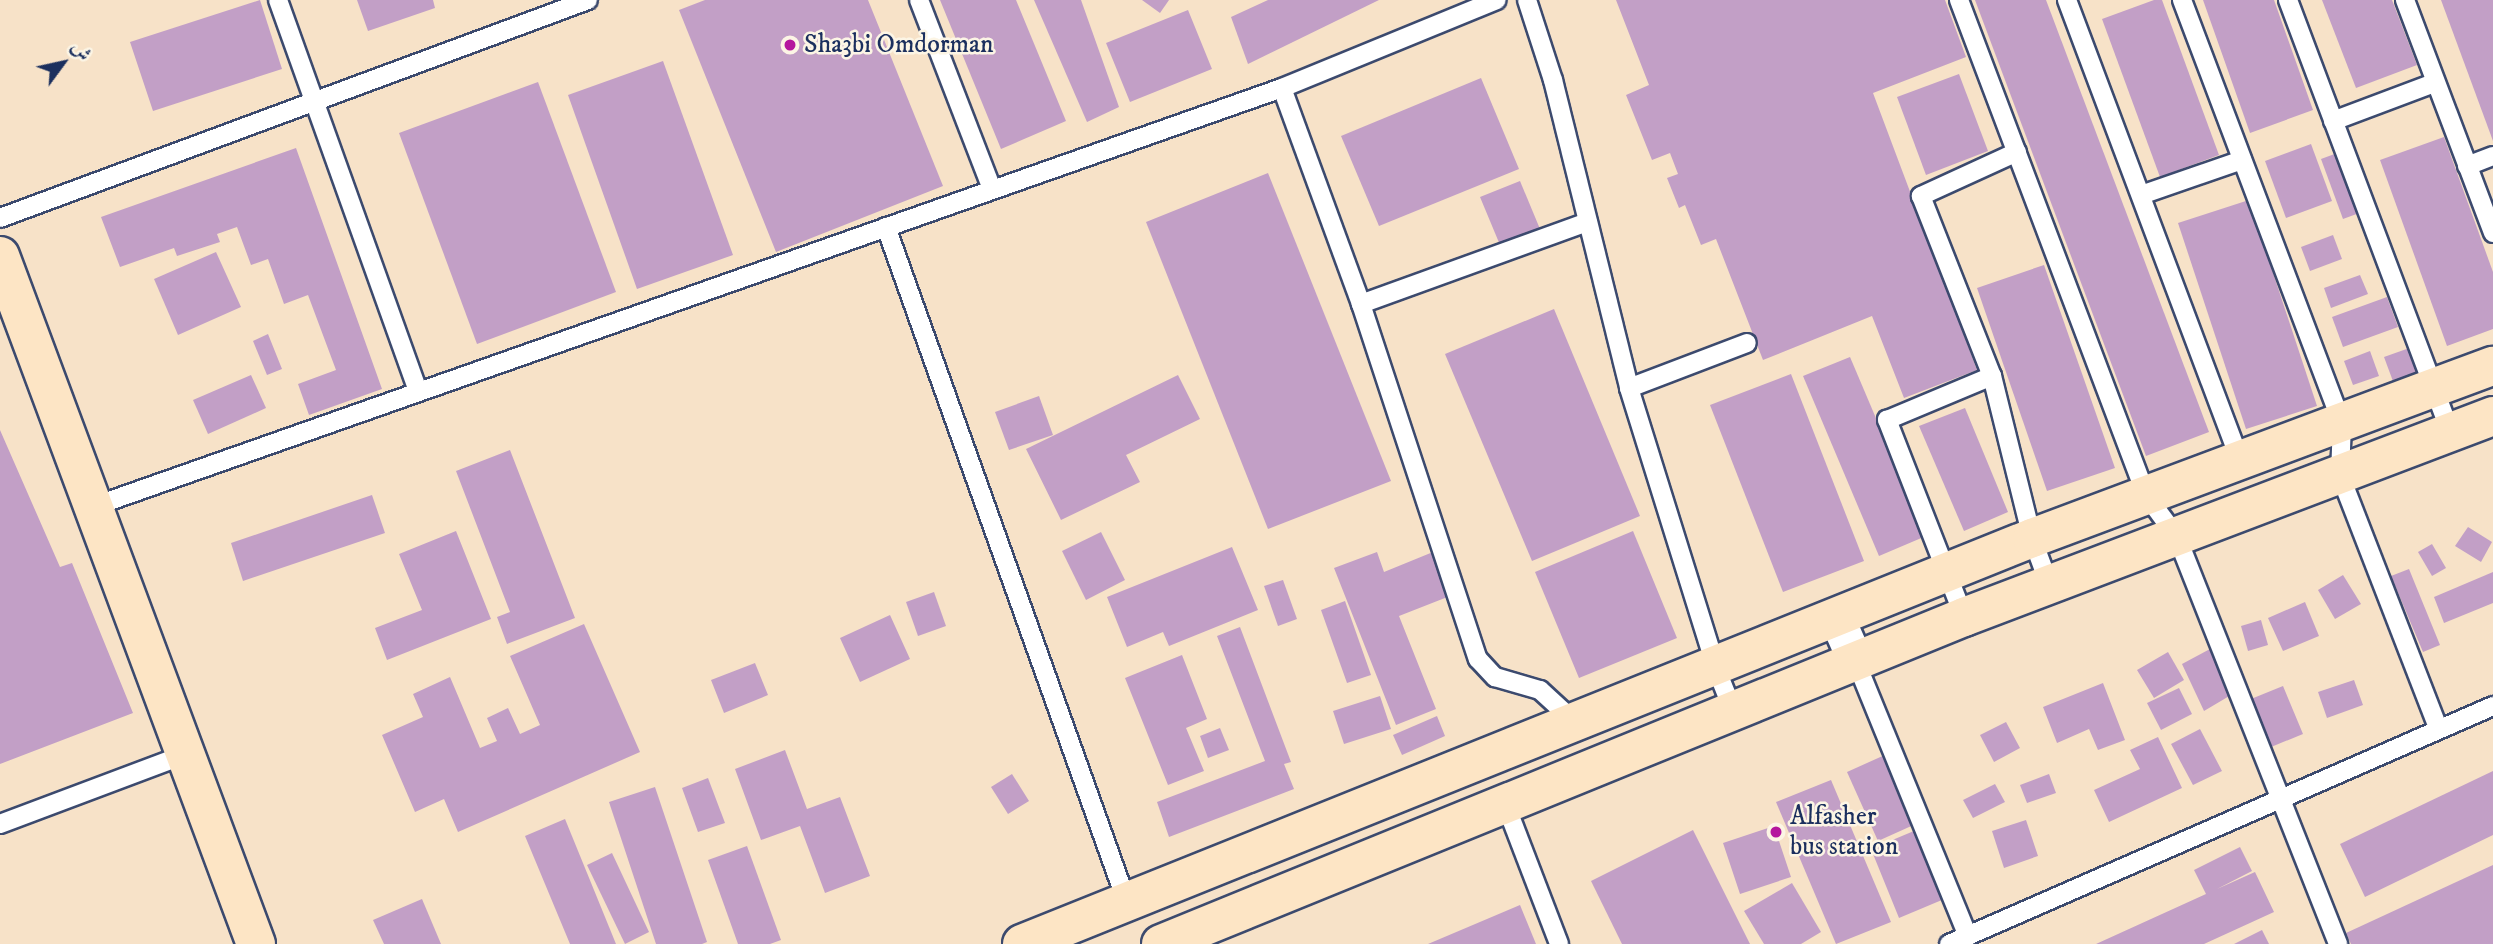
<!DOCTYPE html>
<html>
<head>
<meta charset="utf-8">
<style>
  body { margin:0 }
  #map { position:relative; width:2493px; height:944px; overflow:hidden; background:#f7e2c8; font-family:"IM FELL DW Pica",Amiri,serif }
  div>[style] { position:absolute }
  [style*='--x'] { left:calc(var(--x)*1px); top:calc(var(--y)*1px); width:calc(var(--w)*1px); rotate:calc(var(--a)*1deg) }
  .building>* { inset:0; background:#c29fc6 }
  .roads { filter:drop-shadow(2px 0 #3c4a6e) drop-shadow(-2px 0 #3c4a6e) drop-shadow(0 2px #3c4a6e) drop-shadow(0 -2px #3c4a6e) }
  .lane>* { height:18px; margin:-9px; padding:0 9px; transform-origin:9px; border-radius:9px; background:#fff }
  .street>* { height:35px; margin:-17.5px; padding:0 17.5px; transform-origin:17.5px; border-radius:17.5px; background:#fff }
  .secondary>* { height:38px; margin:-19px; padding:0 19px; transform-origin:19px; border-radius:19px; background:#fde5c5 }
  .dots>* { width:19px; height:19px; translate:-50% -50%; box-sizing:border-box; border:4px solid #fcf5e5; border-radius:50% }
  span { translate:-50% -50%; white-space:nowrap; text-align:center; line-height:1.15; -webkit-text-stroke:5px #fcf5e5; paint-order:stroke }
  .poi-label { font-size:26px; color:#1b2f5e }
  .left { translate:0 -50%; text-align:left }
  .north { position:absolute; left:28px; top:28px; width:70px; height:70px; -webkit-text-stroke:5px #fcf5e5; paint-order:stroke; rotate:57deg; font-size:19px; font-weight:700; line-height:28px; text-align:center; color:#1b2f5e }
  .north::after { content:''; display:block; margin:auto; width:24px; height:32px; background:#1b2f5e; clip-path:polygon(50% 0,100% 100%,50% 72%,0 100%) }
</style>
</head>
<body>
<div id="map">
  <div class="building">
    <i style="clip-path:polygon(260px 0,282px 69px,153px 111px,130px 42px)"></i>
    <i style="clip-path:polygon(357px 0,433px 0,435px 8px,368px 31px)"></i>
    <i style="clip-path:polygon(705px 0,868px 0,943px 186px,776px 252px,679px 10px)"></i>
    <i style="clip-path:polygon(940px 0,1016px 0,1066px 121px,1001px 149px)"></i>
    <i style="clip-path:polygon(1034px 0,1081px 0,1119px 107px,1087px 122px)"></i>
    <i style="clip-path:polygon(1142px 0,1169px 0,1160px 13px)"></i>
    <i style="clip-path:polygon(1268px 0,1379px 0,1248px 64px,1231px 17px)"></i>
    <i style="clip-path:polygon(1616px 0,1945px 0,1966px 57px,1873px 93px,1977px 370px,1904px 398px,1872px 316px,1763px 360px,1716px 239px,1701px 245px,1685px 205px,1679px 208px,1667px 178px,1678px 174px,1670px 153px,1652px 160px,1626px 95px,1649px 85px)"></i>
    <i style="clip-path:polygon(1975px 0,2046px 0,2209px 432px,2146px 456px)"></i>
    <i style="clip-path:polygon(2154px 0,2162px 0,2219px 155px,2160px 177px,2102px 19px)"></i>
    <i style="clip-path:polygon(2203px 0,2274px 0,2313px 110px,2250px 133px)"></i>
    <i style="clip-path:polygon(2322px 0,2392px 0,2417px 65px,2356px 88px)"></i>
    <i style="clip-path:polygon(2441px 0,2493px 0,2493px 141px)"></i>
    <i style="clip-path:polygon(1188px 10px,1212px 69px,1130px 102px,1106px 43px)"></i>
    <i style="clip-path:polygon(663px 61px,733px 255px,637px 289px,568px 95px)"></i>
    <i style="clip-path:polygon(1959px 74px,1988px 151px,1926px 175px,1897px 97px)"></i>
    <i style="clip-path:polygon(1481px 78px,1519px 169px,1379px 226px,1341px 136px)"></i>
    <i style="clip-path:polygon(538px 82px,616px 292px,477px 344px,399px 133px)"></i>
    <i style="clip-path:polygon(2444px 137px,2493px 272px,2493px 329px,2447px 346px,2380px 160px)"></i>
    <i style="clip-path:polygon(2311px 144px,2332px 201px,2286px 218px,2265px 161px)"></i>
    <i style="clip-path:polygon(296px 148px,382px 389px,309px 415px,298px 384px,336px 370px,308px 295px,284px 304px,268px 259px,251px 265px,237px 227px,217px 234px,220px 242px,177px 256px,174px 248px,120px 267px,101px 217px)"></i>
    <i style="clip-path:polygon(2340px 152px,2362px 212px,2343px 219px,2321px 159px)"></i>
    <i style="clip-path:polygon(1268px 173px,1391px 481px,1268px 529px,1146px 222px)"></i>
    <i style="clip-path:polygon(1520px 181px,1540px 229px,1500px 245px,1480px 197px)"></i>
    <i style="clip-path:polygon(2249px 200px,2317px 406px,2246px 429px,2178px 223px)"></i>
    <i style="clip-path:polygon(2333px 235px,2342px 259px,2310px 271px,2301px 247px)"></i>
    <i style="clip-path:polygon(216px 252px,241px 307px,178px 335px,154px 279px)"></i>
    <i style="clip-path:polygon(2044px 265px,2115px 468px,2047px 491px,1977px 288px)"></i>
    <i style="clip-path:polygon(2360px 275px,2368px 294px,2331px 308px,2324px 288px)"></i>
    <i style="clip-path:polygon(2387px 297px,2398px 327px,2343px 347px,2332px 317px)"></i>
    <i style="clip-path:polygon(1554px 309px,1640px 516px,1532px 561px,1445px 354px)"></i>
    <i style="clip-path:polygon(268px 334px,282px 369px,267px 375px,253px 341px)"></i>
    <i style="clip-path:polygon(2415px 346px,2425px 373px,2394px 384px,2384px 357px)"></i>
    <i style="clip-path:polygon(2370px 351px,2379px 376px,2353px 385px,2344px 361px)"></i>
    <i style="clip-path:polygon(1850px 357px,1926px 536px,1879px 556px,1803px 376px)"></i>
    <i style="clip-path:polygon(1791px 374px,1864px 561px,1783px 592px,1710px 405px)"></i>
    <i style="clip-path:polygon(251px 375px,266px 408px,208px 434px,193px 400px)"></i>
    <i style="clip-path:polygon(1178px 375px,1200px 419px,1126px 455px,1140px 482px,1061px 520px,1026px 449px)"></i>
    <i style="clip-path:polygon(1039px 396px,1053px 435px,1009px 450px,995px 412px)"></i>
    <i style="clip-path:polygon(1965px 408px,2008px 512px,1964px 531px,1919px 426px)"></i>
    <i style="clip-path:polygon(0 430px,60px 567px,72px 563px,133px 713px,0 764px)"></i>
    <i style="clip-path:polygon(510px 450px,575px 618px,507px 644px,497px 617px,510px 612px,456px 471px)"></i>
    <i style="clip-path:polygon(372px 495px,385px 533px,243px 581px,231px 543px)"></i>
    <i style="clip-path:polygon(2468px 527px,2492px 542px,2481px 562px,2455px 546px)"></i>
    <i style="clip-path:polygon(456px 531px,491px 619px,387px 660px,375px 628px,422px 610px,399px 554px)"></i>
    <i style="clip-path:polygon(1633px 531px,1677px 638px,1579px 678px,1535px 572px)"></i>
    <i style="clip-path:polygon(1101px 532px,1125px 580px,1086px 600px,1062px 551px)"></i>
    <i style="clip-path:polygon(2432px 544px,2446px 568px,2432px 576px,2418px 552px)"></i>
    <i style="clip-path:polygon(1232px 547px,1258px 610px,1169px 646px,1163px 632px,1127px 647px,1107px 597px)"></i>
    <i style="clip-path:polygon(1377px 552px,1384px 572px,1433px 552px,1450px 596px,1399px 616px,1436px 709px,1396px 725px,1334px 568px)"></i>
    <i style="clip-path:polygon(2409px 569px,2440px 645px,2423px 652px,2391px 576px)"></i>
    <i style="clip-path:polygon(2493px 572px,2493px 603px,2444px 623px,2434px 597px)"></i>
    <i style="clip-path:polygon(2343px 575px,2361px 604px,2335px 619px,2318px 590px)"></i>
    <i style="clip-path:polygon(1283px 580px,1297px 619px,1278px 626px,1264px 586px)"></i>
    <i style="clip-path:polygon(934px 592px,946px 626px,918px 636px,906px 602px)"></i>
    <i style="clip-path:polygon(1345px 601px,1371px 675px,1347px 683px,1321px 610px)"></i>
    <i style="clip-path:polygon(2305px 602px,2319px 636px,2283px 651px,2268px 618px)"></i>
    <i style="clip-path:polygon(890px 615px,910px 659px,860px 682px,840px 638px)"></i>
    <i style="clip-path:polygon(2261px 620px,2268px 645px,2248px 651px,2241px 626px)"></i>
    <i style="clip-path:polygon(584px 624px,640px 752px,458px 832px,444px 799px,415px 812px,382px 735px,423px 717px,413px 694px,450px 677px,480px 748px,497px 741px,487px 718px,508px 708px,520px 734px,540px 725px,510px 656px)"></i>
    <i style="clip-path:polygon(1240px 627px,1291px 762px,1284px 764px,1294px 789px,1169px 837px,1157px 802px,1265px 761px,1217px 636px)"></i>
    <i style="clip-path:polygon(2210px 649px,2231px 695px,2204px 711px,2182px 664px)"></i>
    <i style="clip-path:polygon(2168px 652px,2184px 680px,2154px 698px,2137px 670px)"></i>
    <i style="clip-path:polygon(1182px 655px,1207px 719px,1186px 728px,1204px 771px,1168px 785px,1125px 678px)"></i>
    <i style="clip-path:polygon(755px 663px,768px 695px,724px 713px,711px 680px)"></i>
    <i style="clip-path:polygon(2354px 680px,2363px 705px,2327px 718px,2318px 692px)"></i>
    <i style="clip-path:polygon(2103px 683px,2125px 740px,2098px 750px,2089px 729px,2057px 743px,2043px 707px)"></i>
    <i style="clip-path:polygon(2283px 686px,2303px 734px,2271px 747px,2251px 699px)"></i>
    <i style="clip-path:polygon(2179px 688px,2192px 714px,2161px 730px,2147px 703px)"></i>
    <i style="clip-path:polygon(1380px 696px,1391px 729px,1344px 744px,1333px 711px)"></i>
    <i style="clip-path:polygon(1437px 716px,1445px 736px,1402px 755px,1393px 735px)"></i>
    <i style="clip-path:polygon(2006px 722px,2020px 748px,1994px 762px,1980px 735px)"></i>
    <i style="clip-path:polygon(1220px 728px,1229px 750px,1208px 758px,1200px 736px)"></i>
    <i style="clip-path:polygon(2200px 729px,2222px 771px,2193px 785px,2171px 744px)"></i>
    <i style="clip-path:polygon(2158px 737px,2182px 788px,2109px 822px,2094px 790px,2140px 769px,2130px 750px)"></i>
    <i style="clip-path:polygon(785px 750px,807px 809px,840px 797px,870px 876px,825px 893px,800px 826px,761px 840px,735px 769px)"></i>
    <i style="clip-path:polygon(1887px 754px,1918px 823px,1878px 841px,1847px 772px)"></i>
    <i style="clip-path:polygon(2493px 771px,2493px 835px,2365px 897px,2340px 844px)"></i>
    <i style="clip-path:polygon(1012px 774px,1029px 801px,1008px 814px,991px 787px)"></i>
    <i style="clip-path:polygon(2049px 774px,2056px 793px,2027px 803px,2020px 785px)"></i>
    <i style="clip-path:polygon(708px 778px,725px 823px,698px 832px,682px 788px)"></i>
    <i style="clip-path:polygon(1831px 780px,1891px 922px,1836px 944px,1776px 802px)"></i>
    <i style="clip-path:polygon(1995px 784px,2005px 802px,1973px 818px,1963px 800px)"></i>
    <i style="clip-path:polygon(655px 787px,707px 942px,702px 944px,656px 944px,609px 802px)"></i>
    <i style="clip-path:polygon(565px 819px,616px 944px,570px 944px,525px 836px)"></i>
    <i style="clip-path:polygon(2026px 820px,2038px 856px,2004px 868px,1992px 831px)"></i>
    <i style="clip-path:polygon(1774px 826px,1791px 877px,1740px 894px,1723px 843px)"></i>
    <i style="clip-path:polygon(1921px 828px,1949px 897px,1899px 918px,1871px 849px)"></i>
    <i style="clip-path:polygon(1693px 830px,1750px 944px,1622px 944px,1591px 881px)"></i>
    <i style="clip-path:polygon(747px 846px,781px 940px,770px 944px,738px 944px,708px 860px)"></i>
    <i style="clip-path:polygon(2240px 847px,2252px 871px,2217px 889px,2255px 872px,2274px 912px,2204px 944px,2096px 944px,2206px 894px,2194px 870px)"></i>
    <i style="clip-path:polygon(612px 853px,649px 932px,625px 944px,587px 865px)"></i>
    <i style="clip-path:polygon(2493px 865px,2493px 944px,2351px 944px,2346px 933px)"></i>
    <i style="clip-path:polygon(1792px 883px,1821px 932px,1801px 944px,1764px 944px,1744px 911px)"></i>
    <i style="clip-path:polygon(422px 899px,441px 944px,384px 944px,373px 920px)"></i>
    <i style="clip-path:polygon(1520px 905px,1536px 944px,1428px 944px)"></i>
    <i style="clip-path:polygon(2262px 930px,2269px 944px,2234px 944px)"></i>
  </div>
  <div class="roads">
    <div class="lane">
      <i style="--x:278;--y:0;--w:416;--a:70.3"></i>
      <i style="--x:919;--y:0;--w:203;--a:68.9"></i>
      <i style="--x:1527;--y:0;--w:84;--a:72"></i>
      <i style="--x:1553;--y:80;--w:317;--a:76.1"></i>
      <i style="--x:1629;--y:388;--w:293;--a:72.7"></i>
      <i style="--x:1716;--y:668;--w:48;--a:68.2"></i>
      <i style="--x:1959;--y:0;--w:529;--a:69.3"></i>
      <i style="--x:2146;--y:495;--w:52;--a:53.6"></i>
      <i style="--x:2177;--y:537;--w:438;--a:68.4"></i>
      <i style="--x:2067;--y:0;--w:494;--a:69.4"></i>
      <i style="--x:2182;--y:0;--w:452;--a:69.3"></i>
      <i style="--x:2342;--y:423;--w:52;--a:92.2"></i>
      <i style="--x:2340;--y:475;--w:271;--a:68.8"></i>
      <i style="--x:2288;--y:0;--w:461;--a:69.4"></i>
      <i style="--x:2405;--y:0;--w:249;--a:69.3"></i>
      <i style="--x:1282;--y:88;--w:230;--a:69.9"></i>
      <i style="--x:1361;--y:304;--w:374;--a:71.8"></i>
      <i style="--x:1478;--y:659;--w:25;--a:47"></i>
      <i style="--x:1495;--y:677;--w:47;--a:16.1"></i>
      <i style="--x:1540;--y:690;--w:49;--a:42.5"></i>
      <i style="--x:2333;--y:121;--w:108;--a:-20.6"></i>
      <i style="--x:2017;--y:152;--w:106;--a:155.4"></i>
      <i style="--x:1921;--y:196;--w:193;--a:68.5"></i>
      <i style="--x:1992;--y:376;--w:167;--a:76.1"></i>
      <i style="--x:2032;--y:538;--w:49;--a:69.7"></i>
      <i style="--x:2467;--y:166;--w:28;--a:-21"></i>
      <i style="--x:2141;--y:195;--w:107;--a:-19.1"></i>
      <i style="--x:0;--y:218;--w:627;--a:-20.34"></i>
      <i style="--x:886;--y:227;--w:715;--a:70.37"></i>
      <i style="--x:1361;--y:304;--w:241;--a:-19.9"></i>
      <i style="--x:1629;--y:388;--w:126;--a:-20.9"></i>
      <i style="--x:95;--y:506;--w:1258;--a:-19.4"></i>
      <i style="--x:1282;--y:88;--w:232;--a:-22.3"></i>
      <i style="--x:1964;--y:617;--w:212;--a:-111.3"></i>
      <i style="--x:1887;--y:420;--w:114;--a:-22.7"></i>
      <i style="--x:1856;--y:662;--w:296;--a:67.8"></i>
      <i style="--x:1505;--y:803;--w:151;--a:69"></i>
      <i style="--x:0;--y:824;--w:199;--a:-20.6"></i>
      <i style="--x:1949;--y:944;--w:594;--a:-23.63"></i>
    </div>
    <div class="street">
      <i style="--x:1836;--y:617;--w:49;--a:66"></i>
    </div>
    <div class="secondary">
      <i style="--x:0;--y:256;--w:734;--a:69.59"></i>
      <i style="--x:1022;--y:944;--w:1089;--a:-21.9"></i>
      <i style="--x:2032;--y:538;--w:492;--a:-20.5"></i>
      <i style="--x:1161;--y:944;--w:867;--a:-22.16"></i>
      <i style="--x:1964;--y:617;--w:566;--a:-20.8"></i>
    </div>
  </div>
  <div class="dots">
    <i style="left:790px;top:45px;background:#b5179e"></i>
    <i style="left:1776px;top:832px;background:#b5179e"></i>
  </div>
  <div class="poi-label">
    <span class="left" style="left:804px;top:45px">Sha3bi Omdorman</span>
    <span class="left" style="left:1790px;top:832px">Alfasher<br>bus station</span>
  </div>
  <div class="north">ش</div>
</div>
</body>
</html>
